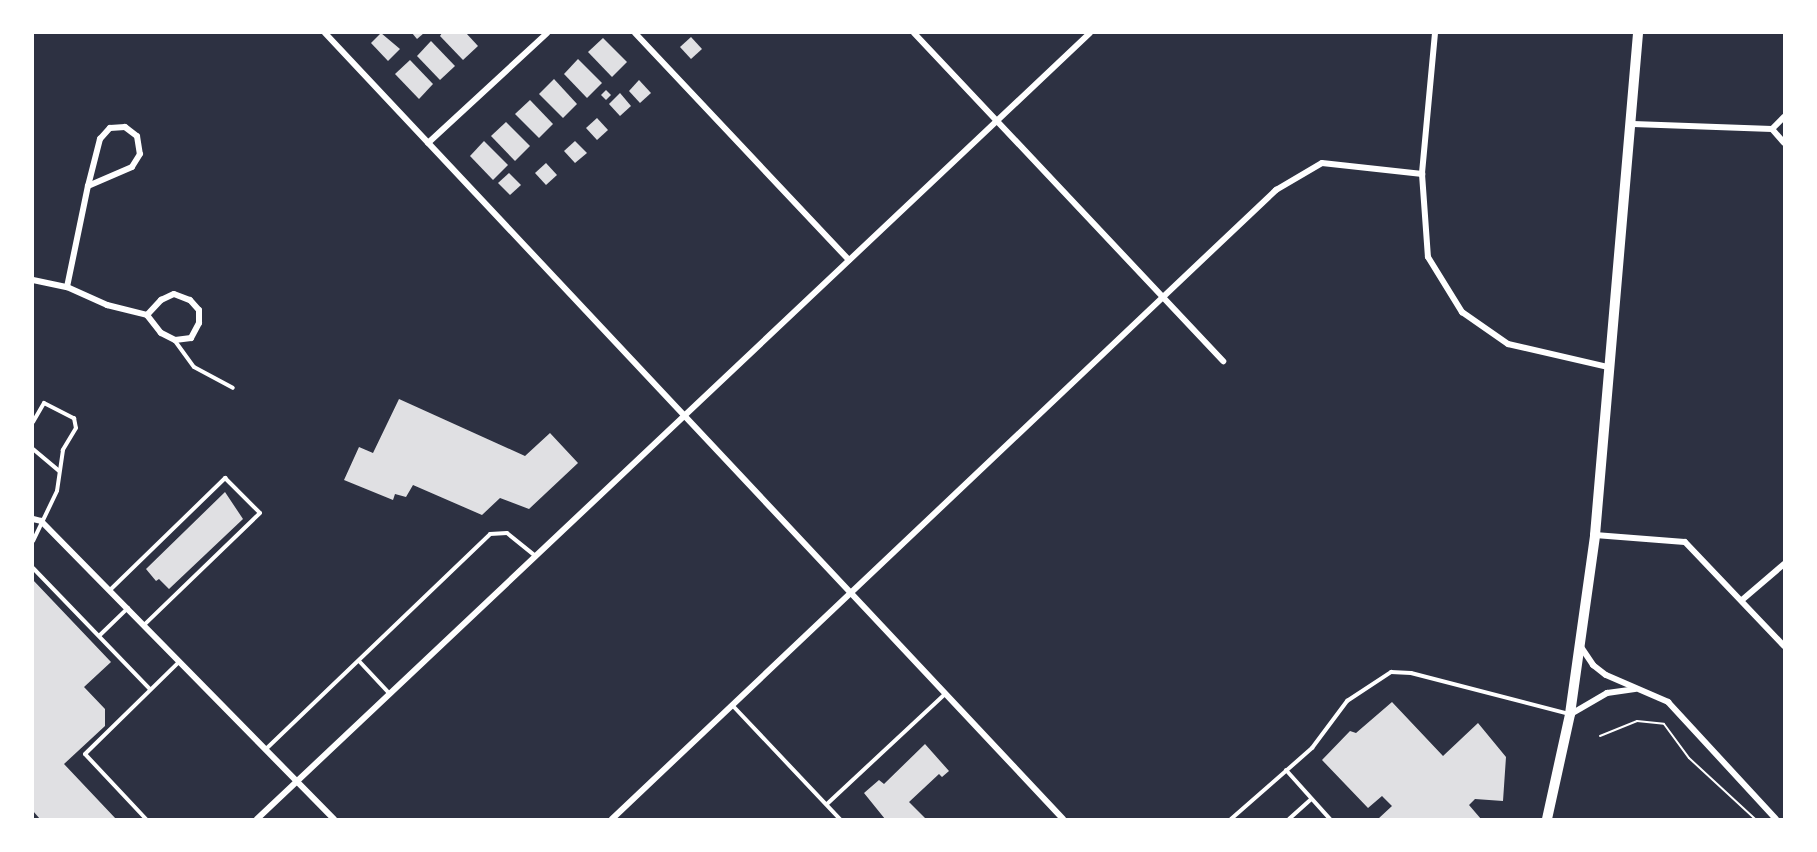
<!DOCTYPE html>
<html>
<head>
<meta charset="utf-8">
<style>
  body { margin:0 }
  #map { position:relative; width:1817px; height:852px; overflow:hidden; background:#2d3142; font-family:Inter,sans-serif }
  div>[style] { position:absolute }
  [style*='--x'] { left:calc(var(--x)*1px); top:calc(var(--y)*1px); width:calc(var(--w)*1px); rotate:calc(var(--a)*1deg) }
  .building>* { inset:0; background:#e0e0e3 }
  .path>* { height:2px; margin:-1px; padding:0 1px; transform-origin:1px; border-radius:1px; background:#fff }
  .service>* { height:4px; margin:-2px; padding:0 2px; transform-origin:2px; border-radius:2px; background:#fff }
  .minor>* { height:6px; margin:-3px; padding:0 3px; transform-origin:3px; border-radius:3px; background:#fff }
  .secondary>* { height:10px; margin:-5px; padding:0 5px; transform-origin:5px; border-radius:5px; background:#fff }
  span { translate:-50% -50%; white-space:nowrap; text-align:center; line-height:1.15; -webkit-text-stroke:6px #fff; paint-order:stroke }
  .frame { position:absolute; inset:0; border:34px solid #fff; pointer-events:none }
</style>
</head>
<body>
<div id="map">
  <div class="building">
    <i style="clip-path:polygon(381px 33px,400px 49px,388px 61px,371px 43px)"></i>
    <i style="clip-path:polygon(412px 33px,424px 33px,417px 39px)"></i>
    <i style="clip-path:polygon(442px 33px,466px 33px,478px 46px,463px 60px,440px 36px)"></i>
    <i style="clip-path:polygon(691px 37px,702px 49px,691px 59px,680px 47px)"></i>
    <i style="clip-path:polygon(603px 38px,627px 62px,612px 77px,588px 52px)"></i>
    <i style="clip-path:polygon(431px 41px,455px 66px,440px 80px,417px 56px)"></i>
    <i style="clip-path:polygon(578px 59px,602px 83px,587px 98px,564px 74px)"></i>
    <i style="clip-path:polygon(410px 60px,433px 84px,419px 99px,395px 74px)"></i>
    <i style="clip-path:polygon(554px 79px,577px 104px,563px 118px,539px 94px)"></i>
    <i style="clip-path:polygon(639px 80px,651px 93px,640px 103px,629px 91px)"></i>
    <i style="clip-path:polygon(606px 90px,611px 95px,606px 100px,601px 95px)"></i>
    <i style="clip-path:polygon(620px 93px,631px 106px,620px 116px,609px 104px)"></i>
    <i style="clip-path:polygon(530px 100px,553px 124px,539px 138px,515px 114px)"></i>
    <i style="clip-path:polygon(597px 118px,608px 130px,597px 140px,586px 128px)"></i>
    <i style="clip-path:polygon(506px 122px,530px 146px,515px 161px,491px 136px)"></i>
    <i style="clip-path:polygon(484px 141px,508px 165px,493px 180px,470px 156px)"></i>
    <i style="clip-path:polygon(575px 141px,587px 153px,575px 163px,564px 151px)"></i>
    <i style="clip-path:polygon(546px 163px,557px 175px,546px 185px,535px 173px)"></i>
    <i style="clip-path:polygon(509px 173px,521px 185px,510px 195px,498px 183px)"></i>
    <i style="clip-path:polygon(399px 399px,525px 456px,550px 433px,578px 463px,529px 509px,500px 498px,482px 515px,413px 485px,406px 497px,395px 494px,393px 500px,344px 480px,359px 447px,373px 453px)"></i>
    <i style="clip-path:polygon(225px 492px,243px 519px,169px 589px,159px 579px,156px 581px,146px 569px)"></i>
    <i style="clip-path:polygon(33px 580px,111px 662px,84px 687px,105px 709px,105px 726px,64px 764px,116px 819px,40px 819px,33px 811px)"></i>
    <i style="clip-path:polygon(1392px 702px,1443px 756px,1478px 723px,1506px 757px,1503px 801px,1475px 799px,1469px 805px,1481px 819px,1378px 819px,1392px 806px,1382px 796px,1368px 808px,1322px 760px,1350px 731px,1356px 733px)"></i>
    <i style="clip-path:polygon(925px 744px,949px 771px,942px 777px,939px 774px,909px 802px,926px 819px,885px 819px,864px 793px,879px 780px,884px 784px)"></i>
  </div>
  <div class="path">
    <i style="--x:1600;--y:736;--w:40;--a:-22"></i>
    <i style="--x:1637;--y:721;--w:27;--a:6"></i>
    <i style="--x:1664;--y:724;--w:42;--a:53.7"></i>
    <i style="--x:1689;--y:758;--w:90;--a:42.7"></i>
  </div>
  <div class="service">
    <i style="--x:175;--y:341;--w:32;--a:54"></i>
    <i style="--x:194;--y:367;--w:44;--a:28.3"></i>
    <i style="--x:33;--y:422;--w:22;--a:-60"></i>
    <i style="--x:44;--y:403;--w:34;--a:27"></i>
    <i style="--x:74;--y:418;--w:10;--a:79"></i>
    <i style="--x:76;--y:428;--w:26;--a:121"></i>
    <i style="--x:63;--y:450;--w:41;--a:98.3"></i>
    <i style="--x:57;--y:491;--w:55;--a:115.6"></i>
    <i style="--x:33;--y:449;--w:34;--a:40"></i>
    <i style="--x:33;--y:568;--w:168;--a:46"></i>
    <i style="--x:110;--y:590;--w:161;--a:-44.2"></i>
    <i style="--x:225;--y:478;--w:49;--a:45"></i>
    <i style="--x:260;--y:513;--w:160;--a:136"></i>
    <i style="--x:100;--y:635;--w:39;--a:-44"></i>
    <i style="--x:359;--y:661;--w:45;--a:46.8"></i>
    <i style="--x:733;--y:706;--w:156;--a:46.6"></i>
    <i style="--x:266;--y:749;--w:310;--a:-43.8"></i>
    <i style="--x:490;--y:534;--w:17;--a:-3"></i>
    <i style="--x:507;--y:533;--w:36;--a:39"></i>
    <i style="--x:1286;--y:770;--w:66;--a:48.1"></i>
    <i style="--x:827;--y:804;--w:161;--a:-43"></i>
    <i style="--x:146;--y:819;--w:89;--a:-133.2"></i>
    <i style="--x:85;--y:754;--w:132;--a:-44.4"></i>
    <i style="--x:1231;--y:819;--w:108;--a:-41.2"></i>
    <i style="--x:1312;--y:748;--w:59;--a:-53.3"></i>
    <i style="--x:1347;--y:701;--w:53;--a:-33.4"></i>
    <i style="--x:1391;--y:672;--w:20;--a:3"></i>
    <i style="--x:1411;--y:673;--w:164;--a:14.5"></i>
    <i style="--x:1289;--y:819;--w:30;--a:-42"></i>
  </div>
  <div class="minor">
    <i style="--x:325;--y:33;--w:1078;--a:46.8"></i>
    <i style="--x:635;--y:33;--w:312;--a:46.7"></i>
    <i style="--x:914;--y:33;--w:451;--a:46.7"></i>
    <i style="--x:1435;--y:33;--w:142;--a:95.3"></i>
    <i style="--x:1422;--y:174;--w:83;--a:85.9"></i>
    <i style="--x:1428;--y:257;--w:65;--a:58.3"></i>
    <i style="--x:1462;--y:312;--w:56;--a:34.8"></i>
    <i style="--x:1508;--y:344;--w:103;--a:13"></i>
    <i style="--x:1633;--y:124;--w:139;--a:2.1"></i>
    <i style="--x:1772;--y:129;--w:18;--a:49"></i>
    <i style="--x:1772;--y:129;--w:17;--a:-45"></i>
    <i style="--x:428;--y:143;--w:162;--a:-42.7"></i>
    <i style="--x:33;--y:280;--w:35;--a:12"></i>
    <i style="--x:67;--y:287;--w:44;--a:24.2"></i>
    <i style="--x:107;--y:305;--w:41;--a:14"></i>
    <i style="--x:67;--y:287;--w:103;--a:-78.3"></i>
    <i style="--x:88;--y:186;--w:49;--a:-75.7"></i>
    <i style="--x:100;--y:139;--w:15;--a:-48"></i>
    <i style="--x:110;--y:128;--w:15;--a:-4"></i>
    <i style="--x:125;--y:127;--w:15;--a:37"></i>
    <i style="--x:137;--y:136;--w:18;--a:81"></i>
    <i style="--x:140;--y:154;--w:15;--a:122"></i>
    <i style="--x:132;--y:167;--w:48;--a:156.6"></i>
    <i style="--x:174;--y:294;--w:17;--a:21"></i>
    <i style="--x:190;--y:300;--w:13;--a:48"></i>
    <i style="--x:199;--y:310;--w:13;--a:90"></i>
    <i style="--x:199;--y:323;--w:17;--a:118"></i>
    <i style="--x:191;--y:338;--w:16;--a:173"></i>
    <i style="--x:175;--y:340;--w:16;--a:-153"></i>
    <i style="--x:161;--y:333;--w:23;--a:-128"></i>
    <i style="--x:147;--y:315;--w:21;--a:-47"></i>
    <i style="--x:161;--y:300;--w:14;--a:-25"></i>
    <i style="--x:33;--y:519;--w:8;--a:14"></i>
    <i style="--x:41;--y:521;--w:418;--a:45.5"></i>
    <i style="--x:1595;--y:535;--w:90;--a:4.4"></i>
    <i style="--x:1685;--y:542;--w:144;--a:46.4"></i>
    <i style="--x:1742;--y:600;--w:55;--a:-40.6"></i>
    <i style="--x:1581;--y:647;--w:22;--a:56"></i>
    <i style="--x:1593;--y:665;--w:16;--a:38"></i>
    <i style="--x:1606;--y:675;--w:68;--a:23.5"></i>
    <i style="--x:1668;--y:702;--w:159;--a:47.3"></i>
    <i style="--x:1571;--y:714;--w:42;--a:-30.3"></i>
    <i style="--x:1607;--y:693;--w:28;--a:-8"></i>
    <i style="--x:257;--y:819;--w:1145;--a:-43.34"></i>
    <i style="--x:612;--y:819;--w:915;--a:-43.45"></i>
    <i style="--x:1276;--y:190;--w:53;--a:-30.4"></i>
    <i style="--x:1322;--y:163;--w:101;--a:6.3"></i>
  </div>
  <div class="secondary">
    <i style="--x:1547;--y:819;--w:107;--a:-77.6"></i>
    <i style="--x:1570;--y:714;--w:181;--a:-82"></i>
    <i style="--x:1595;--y:535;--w:504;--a:-85.1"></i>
  </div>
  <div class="frame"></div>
</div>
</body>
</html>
